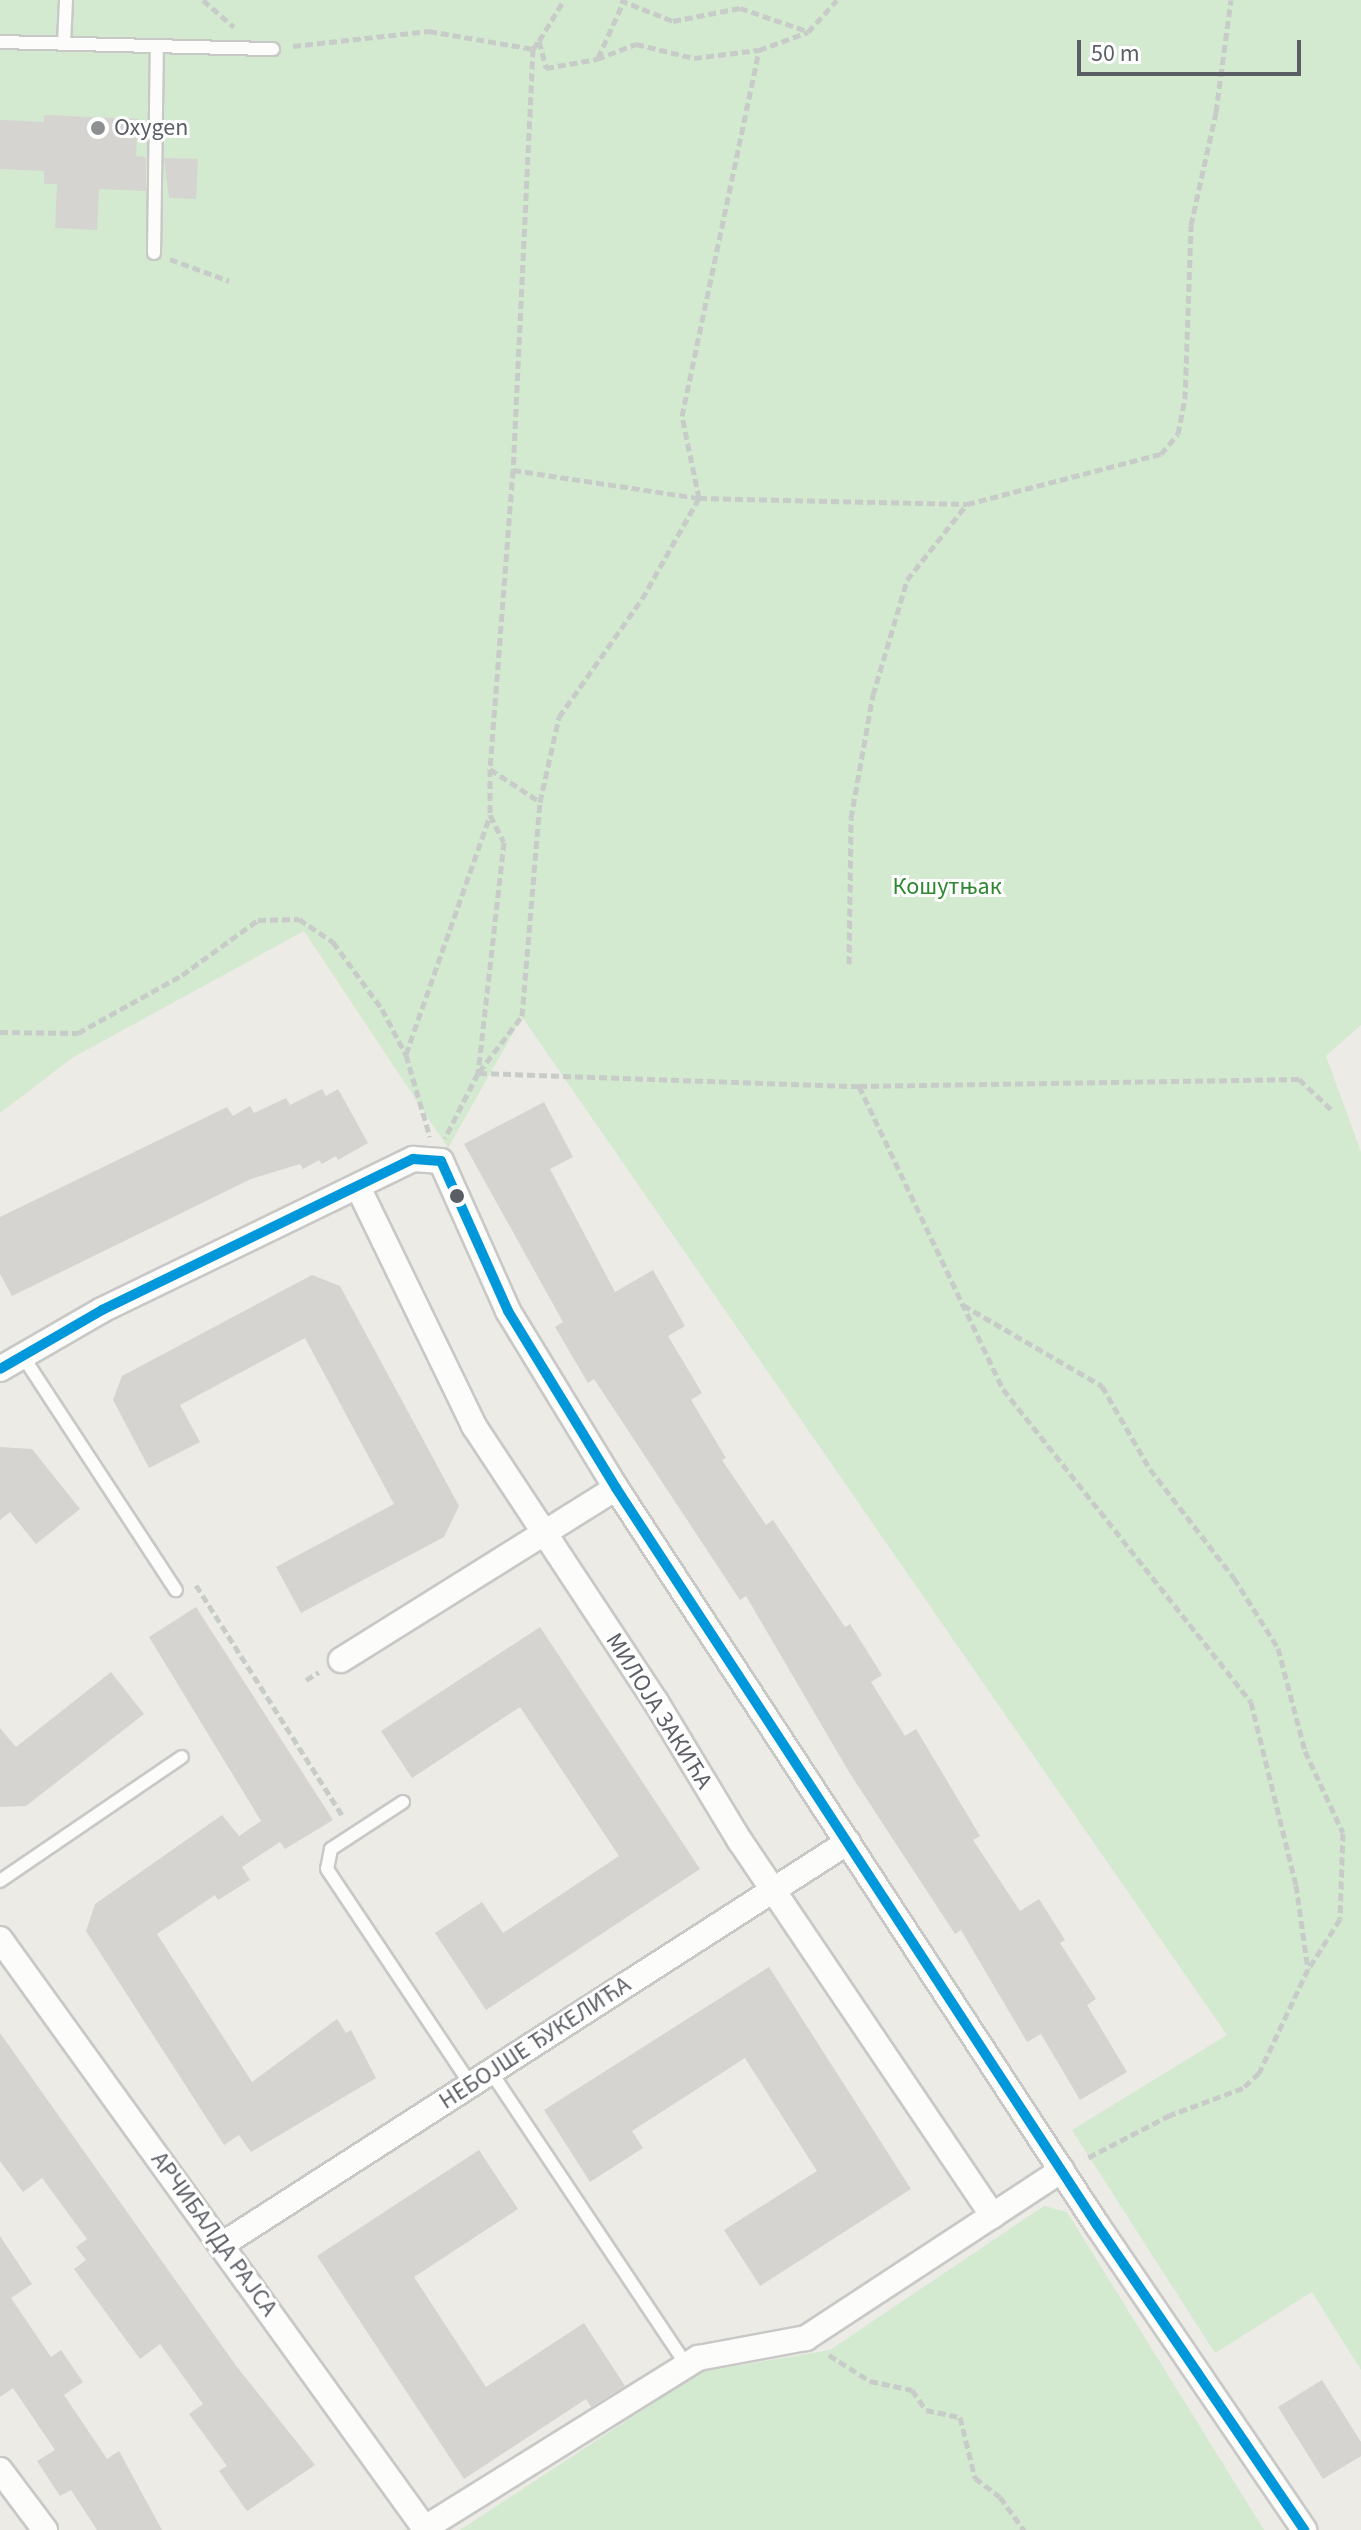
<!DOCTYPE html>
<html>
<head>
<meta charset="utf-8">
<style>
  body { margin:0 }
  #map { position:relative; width:1361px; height:2530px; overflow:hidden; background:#ecebe6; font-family:"Source Sans 3",sans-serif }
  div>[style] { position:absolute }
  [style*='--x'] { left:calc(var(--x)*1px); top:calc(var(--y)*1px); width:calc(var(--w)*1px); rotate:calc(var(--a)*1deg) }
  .green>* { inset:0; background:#d3e9d0 }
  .building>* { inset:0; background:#d6d4d1 }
  .path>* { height:5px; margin-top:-2.5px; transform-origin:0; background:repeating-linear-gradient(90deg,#c8ccc9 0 8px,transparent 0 12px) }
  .roads { filter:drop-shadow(2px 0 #c8c8c7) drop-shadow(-2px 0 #c8c8c7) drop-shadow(0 2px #c8c8c7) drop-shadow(0 -2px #c8c8c7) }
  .service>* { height:12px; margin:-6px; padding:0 6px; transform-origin:6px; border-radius:6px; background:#fcfcfb }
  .minor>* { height:24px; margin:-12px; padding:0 12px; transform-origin:12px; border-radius:12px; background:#fcfcfb }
  .bus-1>* { height:10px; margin:-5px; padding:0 5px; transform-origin:5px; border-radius:5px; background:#0098da }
  .dots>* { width:22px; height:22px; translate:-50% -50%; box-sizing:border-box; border:4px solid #fff; border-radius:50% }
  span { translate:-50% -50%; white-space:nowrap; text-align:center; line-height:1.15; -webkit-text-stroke:6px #fff; paint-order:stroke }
  .poi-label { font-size:24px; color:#5b5f65 }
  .left { translate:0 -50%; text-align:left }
  .park-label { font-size:24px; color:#2f8732 }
  .street-label { font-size:24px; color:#5b5f65 }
  .scale { position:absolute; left:1077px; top:40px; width:224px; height:36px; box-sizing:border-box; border:4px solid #5b5f65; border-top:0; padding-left:10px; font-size:24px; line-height:28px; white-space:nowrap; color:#5b5f65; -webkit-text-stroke:6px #fff; paint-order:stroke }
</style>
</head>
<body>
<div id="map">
  <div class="green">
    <i style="clip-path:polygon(0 0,1361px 0,1361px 1025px,1326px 1056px,1361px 1152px,1361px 2370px,1312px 2292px,1215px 2353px,1072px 2130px,1227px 2035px,522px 1017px,448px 1148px,304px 931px,72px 1058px,0 1113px)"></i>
    <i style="clip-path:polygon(1044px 2206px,1067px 2212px,1264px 2530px,460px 2530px,701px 2372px,830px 2350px)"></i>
  </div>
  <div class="building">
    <i style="clip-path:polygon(44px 115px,138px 119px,136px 156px,146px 157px,146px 191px,99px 189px,97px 230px,55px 228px,57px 184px,44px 184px,44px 171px,0 169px,0 120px,44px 122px)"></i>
    <i style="clip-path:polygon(164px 158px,198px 159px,196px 199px,169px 198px)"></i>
    <i style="clip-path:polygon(322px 1089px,326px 1096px,338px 1089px,368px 1143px,338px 1160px,336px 1156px,322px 1164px,319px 1160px,303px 1169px,300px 1164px,251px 1179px,12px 1296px,0 1274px,0 1217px,227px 1107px,233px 1116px,250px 1106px,254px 1113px,286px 1098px,290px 1105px)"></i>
    <i style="clip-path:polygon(544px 1102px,573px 1157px,550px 1169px,615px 1292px,653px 1270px,685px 1326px,668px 1336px,702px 1393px,691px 1400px,726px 1458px,722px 1460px,766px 1525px,773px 1520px,845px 1627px,850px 1624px,882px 1675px,871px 1682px,905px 1736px,916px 1729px,980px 1836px,973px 1840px,1020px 1911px,1039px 1899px,1065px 1940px,1060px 1943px,1096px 1999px,1087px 2005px,1127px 2072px,1080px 2100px,1041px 2034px,1027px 2042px,961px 1930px,955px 1934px,849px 1772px,746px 1596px,740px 1600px,594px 1379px,588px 1383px,555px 1327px,563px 1322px,464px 1144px)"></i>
    <i style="clip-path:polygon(312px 1275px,340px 1286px,459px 1506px,444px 1537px,301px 1613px,276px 1567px,394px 1504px,305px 1338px,180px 1405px,200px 1442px,149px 1468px,113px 1400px,122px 1376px)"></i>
    <i style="clip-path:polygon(0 1447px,32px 1449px,80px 1509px,36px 1544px,10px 1512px,0 1520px)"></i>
    <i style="clip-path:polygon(196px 1607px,333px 1820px,285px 1849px,280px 1842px,242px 1867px,250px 1880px,218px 1900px,215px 1895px,157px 1934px,252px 2082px,337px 2019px,346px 2033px,351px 2030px,376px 2078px,251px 2152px,239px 2135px,224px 2145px,86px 1931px,95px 1904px,222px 1815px,239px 1836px,261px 1821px,149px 1637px)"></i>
    <i style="clip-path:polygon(540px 1627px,700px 1869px,486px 2010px,435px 1933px,482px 1902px,503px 1933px,619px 1856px,520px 1707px,412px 1778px,381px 1731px)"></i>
    <i style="clip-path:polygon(111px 1672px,144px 1714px,26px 1806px,0 1807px,0 1728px,16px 1747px)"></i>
    <i style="clip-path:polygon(769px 1967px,911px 2189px,760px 2286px,724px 2230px,817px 2171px,745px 2058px,632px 2131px,643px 2148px,590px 2182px,544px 2110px)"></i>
    <i style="clip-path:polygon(0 2033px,237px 2367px,315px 2465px,247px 2511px,219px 2471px,227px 2466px,189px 2414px,203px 2404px,160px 2344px,140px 2359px,74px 2269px,86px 2260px,76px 2247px,87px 2239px,42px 2178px,23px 2192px,0 2161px)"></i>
    <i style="clip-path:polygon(479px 2150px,518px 2209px,414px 2277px,486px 2387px,584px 2323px,625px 2386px,591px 2407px,586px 2399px,464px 2479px,317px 2256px)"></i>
    <i style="clip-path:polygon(0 2236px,32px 2284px,11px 2298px,51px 2357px,61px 2350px,83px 2382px,64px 2395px,107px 2459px,119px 2451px,162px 2530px,97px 2530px,71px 2490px,60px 2496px,37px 2461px,55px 2450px,13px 2388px,0 2397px)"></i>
    <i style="clip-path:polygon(1322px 2380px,1361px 2442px,1361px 2456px,1323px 2479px,1278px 2407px)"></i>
  </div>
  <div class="path">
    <i style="--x:203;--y:0;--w:41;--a:41.1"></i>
    <i style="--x:620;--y:0;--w:57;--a:21.6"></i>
    <i style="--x:673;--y:21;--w:68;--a:-11"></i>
    <i style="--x:740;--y:8;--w:71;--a:18.9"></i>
    <i style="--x:539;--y:41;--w:48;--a:-58.6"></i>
    <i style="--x:293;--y:46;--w:137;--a:-6.3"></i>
    <i style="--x:429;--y:31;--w:106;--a:9.8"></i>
    <i style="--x:533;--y:49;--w:421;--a:92.7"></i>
    <i style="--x:513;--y:470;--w:300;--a:94.4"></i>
    <i style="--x:490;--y:769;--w:46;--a:90"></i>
    <i style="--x:490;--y:815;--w:30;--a:63"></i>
    <i style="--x:504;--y:842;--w:232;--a:96.4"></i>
    <i style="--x:478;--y:1073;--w:73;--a:116.9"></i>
    <i style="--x:533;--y:49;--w:10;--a:-53"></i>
    <i style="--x:539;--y:41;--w:28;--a:75"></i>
    <i style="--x:546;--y:68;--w:52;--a:-10"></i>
    <i style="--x:597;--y:59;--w:42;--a:-21"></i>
    <i style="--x:636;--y:44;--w:60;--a:13.6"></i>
    <i style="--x:694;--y:58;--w:65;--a:-7"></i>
    <i style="--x:759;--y:50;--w:52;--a:-20.2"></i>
    <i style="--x:808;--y:32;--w:43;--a:-47.8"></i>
    <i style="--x:598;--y:58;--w:60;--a:-65.6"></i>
    <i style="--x:170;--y:259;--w:63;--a:20.4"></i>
    <i style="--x:513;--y:470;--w:188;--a:8.6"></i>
    <i style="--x:699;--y:498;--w:268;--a:1.3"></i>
    <i style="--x:490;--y:769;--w:60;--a:33.4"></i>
    <i style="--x:849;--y:964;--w:146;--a:-89.2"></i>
    <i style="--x:851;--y:818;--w:125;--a:-79.9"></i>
    <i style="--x:873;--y:695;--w:120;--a:-73.5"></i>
    <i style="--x:907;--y:580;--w:97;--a:-51.7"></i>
    <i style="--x:967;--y:504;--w:200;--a:-14.5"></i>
    <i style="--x:1161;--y:454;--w:26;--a:-50"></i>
    <i style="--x:1178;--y:434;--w:36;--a:-79"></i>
    <i style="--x:1185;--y:399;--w:174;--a:-88"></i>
    <i style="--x:1191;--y:225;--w:116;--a:-77.5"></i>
    <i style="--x:1216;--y:112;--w:113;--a:-82.4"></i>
    <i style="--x:0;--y:1032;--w:78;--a:0.7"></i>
    <i style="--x:78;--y:1033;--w:119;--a:-29.1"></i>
    <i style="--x:182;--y:975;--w:94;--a:-35.9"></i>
    <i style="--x:258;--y:920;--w:41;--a:-1.4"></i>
    <i style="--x:299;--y:919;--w:41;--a:34.1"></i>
    <i style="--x:333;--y:942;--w:83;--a:53.8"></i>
    <i style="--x:382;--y:1009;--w:52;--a:62.4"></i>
    <i style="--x:406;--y:1055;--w:85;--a:73.7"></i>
    <i style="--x:406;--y:1054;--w:253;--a:-70.6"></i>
    <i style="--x:479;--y:1072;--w:71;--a:-52.5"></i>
    <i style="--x:522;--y:1016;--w:215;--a:-85.2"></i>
    <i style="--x:540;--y:802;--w:87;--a:-77.4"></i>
    <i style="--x:559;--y:717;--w:144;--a:-54.9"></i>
    <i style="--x:642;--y:599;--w:116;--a:-60.6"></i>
    <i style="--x:699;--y:498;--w:84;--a:-101.7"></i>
    <i style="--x:682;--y:416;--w:374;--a:-78.1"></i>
    <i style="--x:479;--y:1073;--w:380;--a:2"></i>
    <i style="--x:859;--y:1086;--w:440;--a:-0.9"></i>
    <i style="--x:1299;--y:1079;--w:47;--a:43.3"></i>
    <i style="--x:859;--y:1086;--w:335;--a:64.6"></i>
    <i style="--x:1003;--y:1389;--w:399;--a:51.6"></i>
    <i style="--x:1251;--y:1702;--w:188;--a:76.2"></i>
    <i style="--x:1296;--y:1885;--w:85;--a:81.9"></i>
    <i style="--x:1308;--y:1969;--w:115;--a:115.2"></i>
    <i style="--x:1259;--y:2073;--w:22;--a:137"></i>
    <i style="--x:1243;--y:2088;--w:78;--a:159.7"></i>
    <i style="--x:1170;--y:2115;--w:96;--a:152.6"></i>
    <i style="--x:963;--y:1305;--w:161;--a:30.2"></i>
    <i style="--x:1102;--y:1386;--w:96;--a:60"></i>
    <i style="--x:1150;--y:1469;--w:138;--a:52.4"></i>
    <i style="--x:1234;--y:1578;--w:83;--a:57.8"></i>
    <i style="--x:1278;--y:1648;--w:106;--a:75.3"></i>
    <i style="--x:1305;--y:1751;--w:90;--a:65.1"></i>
    <i style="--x:1343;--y:1833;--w:86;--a:92"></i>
    <i style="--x:1340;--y:1919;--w:58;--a:122.3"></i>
    <i style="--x:196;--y:1585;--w:275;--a:57.6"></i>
    <i style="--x:306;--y:1680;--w:15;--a:-32"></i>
    <i style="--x:829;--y:2355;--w:49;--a:32.4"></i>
    <i style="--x:870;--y:2381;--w:43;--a:12.1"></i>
    <i style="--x:912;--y:2390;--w:24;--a:55"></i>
    <i style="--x:926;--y:2410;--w:35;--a:12"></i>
    <i style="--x:960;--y:2417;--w:63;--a:76.2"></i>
    <i style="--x:975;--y:2478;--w:31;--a:37"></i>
    <i style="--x:1000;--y:2497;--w:41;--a:54"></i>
  </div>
  <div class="roads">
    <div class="service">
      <i style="--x:0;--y:42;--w:273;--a:1.5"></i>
      <i style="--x:64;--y:44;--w:44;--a:-87.4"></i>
      <i style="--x:154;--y:253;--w:207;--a:-89.2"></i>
      <i style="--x:22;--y:1355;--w:281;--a:56.8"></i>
      <i style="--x:403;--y:1802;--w:86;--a:146.9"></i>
      <i style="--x:331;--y:1849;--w:20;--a:101"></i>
      <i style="--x:327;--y:1869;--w:260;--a:56.3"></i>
      <i style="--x:0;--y:1881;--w:220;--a:-34.3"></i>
      <i style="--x:491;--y:2072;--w:351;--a:56.3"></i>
    </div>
    <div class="minor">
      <i style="--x:358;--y:1187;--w:266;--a:64.1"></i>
      <i style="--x:474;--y:1426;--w:331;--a:56.6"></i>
      <i style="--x:656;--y:1702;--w:162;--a:58.9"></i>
      <i style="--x:740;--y:1841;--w:452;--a:56"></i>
      <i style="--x:0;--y:1369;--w:118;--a:-30"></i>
      <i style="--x:102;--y:1310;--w:346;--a:-25.9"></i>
      <i style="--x:413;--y:1159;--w:28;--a:4"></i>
      <i style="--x:441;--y:1161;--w:164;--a:65.9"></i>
      <i style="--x:508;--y:1311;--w:207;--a:58.6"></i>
      <i style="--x:616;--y:1488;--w:880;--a:56.87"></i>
      <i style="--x:1097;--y:2225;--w:369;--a:55.8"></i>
      <i style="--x:341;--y:1660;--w:324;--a:-32"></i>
      <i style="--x:0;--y:1939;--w:729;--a:54.22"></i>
      <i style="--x:223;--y:2244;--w:743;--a:-32.75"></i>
      <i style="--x:0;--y:2470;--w:75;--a:53.1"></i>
      <i style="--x:425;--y:2528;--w:322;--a:-31.9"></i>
      <i style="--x:698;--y:2358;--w:110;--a:-10.5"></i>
      <i style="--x:806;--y:2338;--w:306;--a:-33.3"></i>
    </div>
  </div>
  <div class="bus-1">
    <i style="--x:0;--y:1369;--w:118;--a:-30"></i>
    <i style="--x:102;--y:1310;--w:346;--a:-25.9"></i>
    <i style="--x:413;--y:1159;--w:28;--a:4"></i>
    <i style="--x:441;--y:1161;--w:164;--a:65.9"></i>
    <i style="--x:508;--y:1311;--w:207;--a:58.6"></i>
    <i style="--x:616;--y:1488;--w:880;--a:56.87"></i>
    <i style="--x:1097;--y:2225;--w:369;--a:55.8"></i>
  </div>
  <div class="dots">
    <i style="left:98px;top:128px;background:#8e9092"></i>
    <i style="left:457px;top:1196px;background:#5b5f65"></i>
  </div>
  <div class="poi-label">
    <span class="left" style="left:114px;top:128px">Oxygen</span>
  </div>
  <div class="park-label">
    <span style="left:947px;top:887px">Кошутњак</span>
  </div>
  <div class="street-label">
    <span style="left:659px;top:1711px;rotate:58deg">МИЛОЈА ЗАКИЋА</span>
    <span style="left:535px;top:2043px;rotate:-33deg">НЕБОЈШЕ ЂУКЕЛИЋА</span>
    <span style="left:214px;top:2234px;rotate:54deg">АРЧИБАЛДА РАЈСА</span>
  </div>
  <div class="scale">50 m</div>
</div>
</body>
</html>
